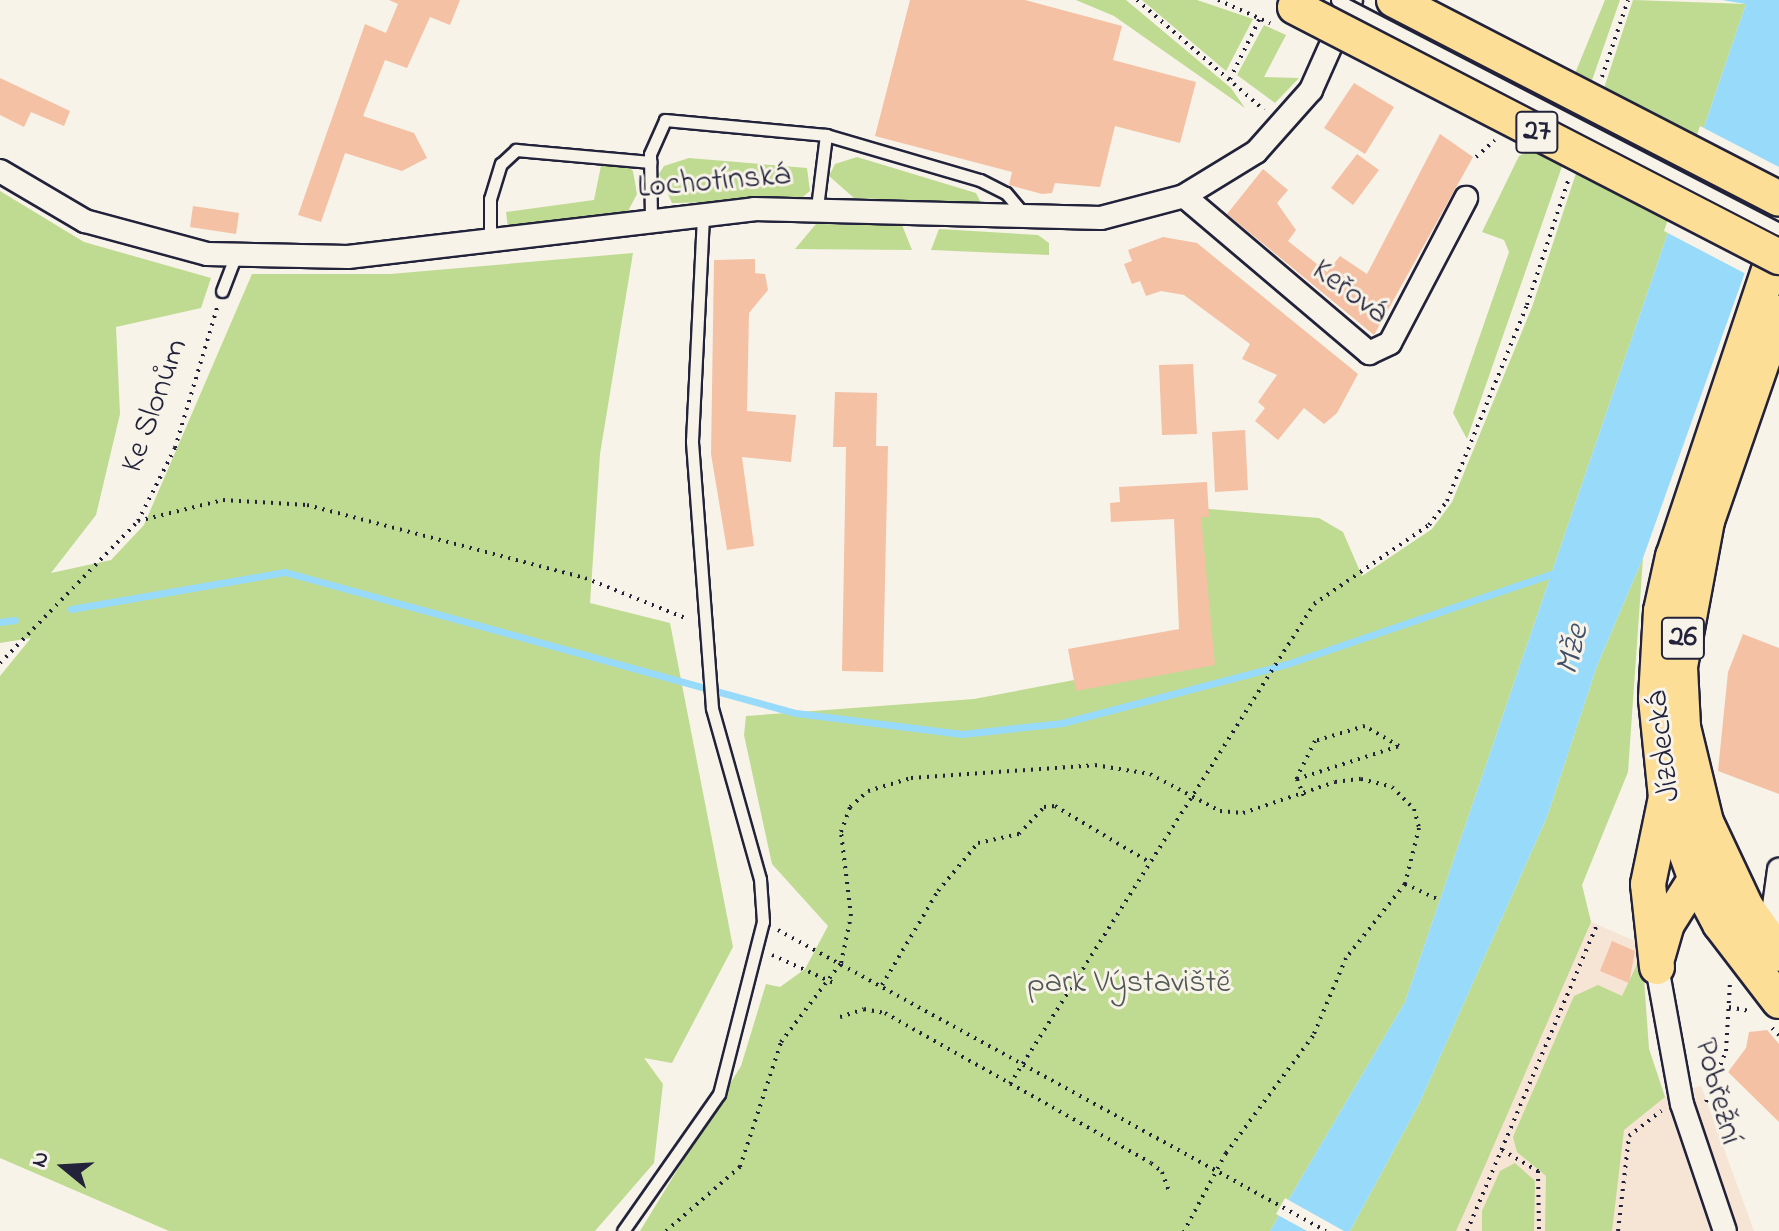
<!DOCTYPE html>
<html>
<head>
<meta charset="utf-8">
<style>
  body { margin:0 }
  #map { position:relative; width:1779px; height:1231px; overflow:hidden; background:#f7f3e8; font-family:"Indie Flower",sans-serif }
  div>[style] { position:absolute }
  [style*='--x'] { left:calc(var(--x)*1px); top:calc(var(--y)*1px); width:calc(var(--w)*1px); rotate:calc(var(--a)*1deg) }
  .built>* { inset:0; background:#f6e4d4 }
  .green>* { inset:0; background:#bfda91 }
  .water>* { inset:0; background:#98dafa }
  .pier>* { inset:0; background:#f7f3e8 }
  .stream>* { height:7px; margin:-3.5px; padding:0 3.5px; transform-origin:3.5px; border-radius:3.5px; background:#98dafa }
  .building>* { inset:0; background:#f4c1a5 }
  .path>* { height:4px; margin-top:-2px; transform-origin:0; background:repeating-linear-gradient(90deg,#22223b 0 2px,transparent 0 8px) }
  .roads { filter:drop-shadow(2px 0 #22223b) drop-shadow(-2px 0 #22223b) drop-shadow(0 2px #22223b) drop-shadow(0 -2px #22223b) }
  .lane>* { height:11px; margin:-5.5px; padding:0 5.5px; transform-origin:5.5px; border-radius:5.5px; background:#f7f3e8 }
  .street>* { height:22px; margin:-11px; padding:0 11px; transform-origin:11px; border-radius:11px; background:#f7f3e8 }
  .primary>* { height:34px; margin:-17px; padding:0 17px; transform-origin:17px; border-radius:17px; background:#fdde96 }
  .tram>* { height:2px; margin:-1px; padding:0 1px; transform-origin:1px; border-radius:1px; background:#22223b }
  .bridges { filter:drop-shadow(2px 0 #22223b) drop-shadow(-2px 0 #22223b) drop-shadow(0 2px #22223b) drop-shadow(0 -2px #22223b) }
  .lane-bridge>* { height:11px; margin:-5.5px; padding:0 5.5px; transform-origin:5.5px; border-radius:5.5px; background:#f7f3e8 }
  .primary-bridge>* { height:34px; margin:-17px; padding:0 17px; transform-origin:17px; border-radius:17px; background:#fdde96 }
  span { translate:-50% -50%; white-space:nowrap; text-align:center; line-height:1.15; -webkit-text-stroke:6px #f7f3e8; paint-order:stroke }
  .shield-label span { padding:2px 6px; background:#f7f3e8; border:2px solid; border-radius:6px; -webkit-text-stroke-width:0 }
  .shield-label { font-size:30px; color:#22223b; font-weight:700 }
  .street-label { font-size:32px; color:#22223b }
  .park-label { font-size:32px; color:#515955 }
  .water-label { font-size:34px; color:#40506b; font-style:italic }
  .north { position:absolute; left:24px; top:1127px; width:80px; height:80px; -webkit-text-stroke:6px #f7f3e8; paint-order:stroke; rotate:288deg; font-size:22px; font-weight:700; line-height:32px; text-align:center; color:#22223b }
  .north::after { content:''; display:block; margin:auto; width:28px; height:36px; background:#22223b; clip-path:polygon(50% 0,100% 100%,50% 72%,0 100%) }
</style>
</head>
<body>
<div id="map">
  <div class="built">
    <i style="clip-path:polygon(1582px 885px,1591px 922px,1642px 944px,1649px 1049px,1665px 1096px,1701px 1086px,1754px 1231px,1398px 1231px)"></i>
  </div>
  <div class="green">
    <i style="clip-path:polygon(1076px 0,1126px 0,1231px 88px,1245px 108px,1114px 16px)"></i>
    <i style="clip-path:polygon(1142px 0,1197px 0,1253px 19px,1226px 71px)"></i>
    <i style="clip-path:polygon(1605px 0,1620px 0,1467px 439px,1453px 413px,1509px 252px,1504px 240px,1482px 232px,1519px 156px,1538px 147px,1565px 98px)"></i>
    <i style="clip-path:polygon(1633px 0,1746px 4px,1405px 1002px,1270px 1231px,640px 1231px,741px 1066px,766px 984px,780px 987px,805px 969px,828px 926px,772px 864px,744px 735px,746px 716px,974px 699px,1206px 655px,1197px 508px,1319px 518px,1343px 532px,1362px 576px,1432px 529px,1452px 502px,1532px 307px)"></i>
    <i style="clip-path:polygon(1264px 25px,1286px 35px,1264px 77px,1299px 78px,1275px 103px,1237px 75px)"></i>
    <i style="clip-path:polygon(857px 157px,976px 193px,981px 203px,854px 198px,829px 176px,835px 164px)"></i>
    <i style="clip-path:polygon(689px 158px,807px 168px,810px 191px,799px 200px,672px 203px,659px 174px,664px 166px)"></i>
    <i style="clip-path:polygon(602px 161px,623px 163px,633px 171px,637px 194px,627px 213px,508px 228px,506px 212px,594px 200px)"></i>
    <i style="clip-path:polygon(0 191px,84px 242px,211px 278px,201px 308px,116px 327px,120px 414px,96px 515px,51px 573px,111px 560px,144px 525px,252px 274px,390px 274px,633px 253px,600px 454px,590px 603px,670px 623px,733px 947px,672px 1063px,644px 1058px,663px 1084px,654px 1163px,595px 1231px,169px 1231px,0 1158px,0 676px,31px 638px,0 643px)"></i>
    <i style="clip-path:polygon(816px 224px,902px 225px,912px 250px,795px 249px)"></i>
    <i style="clip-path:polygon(939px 229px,1038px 235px,1049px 243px,1049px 255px,931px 250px)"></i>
    <i style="clip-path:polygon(1643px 558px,1628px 772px,1582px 885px,1591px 922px,1473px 1193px,1456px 1231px,1350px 1231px,1419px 1104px,1547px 817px,1597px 666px)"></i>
    <i style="clip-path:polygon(1642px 954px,1649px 1049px,1665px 1097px,1624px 1130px,1612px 1231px,1545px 1231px,1546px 1176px,1517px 1152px,1513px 1137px,1574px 996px,1598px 985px,1622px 996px)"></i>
    <i style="clip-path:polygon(1515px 1163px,1535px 1181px,1534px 1231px,1482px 1231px,1482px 1211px,1500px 1171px)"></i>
  </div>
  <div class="water">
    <i style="clip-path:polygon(1722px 0,1779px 0,1779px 177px,1643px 558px,1597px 666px,1547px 817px,1419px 1104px,1350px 1231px,1270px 1231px,1405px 1002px,1746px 4px)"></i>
  </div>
  <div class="pier">
    <i style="clip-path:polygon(1700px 126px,1779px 167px,1779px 189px,1748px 275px,1664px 231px)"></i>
    <i style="clip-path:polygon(1285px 1198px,1344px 1231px,1307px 1231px,1276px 1214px)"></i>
  </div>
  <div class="stream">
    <i style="--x:71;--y:609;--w:217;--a:-9.8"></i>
    <i style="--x:285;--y:572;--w:530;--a:15.43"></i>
    <i style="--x:796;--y:713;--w:167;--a:7.2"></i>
    <i style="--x:962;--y:734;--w:101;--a:-6.3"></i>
    <i style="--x:1062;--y:723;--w:233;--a:-14.7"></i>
    <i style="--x:1287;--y:664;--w:286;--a:-18.8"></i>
    <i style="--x:0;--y:622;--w:15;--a:-8"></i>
  </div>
  <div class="building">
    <i style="clip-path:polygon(389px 0,460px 0,450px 25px,430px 17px,407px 68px,385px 60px,363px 116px,414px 133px,427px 158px,402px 171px,345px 153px,321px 222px,298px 215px,365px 24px,386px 33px,398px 4px)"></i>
    <i style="clip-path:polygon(910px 0,1025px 0,1122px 26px,1113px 60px,1196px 82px,1180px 143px,1115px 126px,1100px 187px,1055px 183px,1052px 193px,1042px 194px,1009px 185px,1012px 172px,875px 136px)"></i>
    <i style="clip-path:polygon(0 78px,70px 111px,64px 126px,31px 112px,24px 127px,0 115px)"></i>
    <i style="clip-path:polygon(1354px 83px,1394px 107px,1365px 154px,1324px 128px)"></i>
    <i style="clip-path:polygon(1440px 134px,1473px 157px,1374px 335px,1227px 214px,1263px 169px,1288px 190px,1277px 203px,1296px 230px,1288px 241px,1327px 272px,1340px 256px,1367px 274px)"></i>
    <i style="clip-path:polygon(1357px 154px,1379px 170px,1353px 205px,1331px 188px)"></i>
    <i style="clip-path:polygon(193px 206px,239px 213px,236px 234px,190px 227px)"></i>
    <i style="clip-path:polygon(1163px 237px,1197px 243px,1358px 374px,1337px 413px,1324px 424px,1304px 408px,1278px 440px,1255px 421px,1265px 408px,1258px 402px,1277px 375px,1242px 359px,1250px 344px,1184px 295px,1161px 291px,1146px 296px,1140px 281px,1132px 284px,1124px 264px,1132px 261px,1128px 250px)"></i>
    <i style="clip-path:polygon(755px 259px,755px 273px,765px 274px,768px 290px,749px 313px,747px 411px,796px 415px,791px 462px,742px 457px,754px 546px,727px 550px,711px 454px,714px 260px)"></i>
    <i style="clip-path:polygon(1193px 364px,1197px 434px,1162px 435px,1159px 365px)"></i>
    <i style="clip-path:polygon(835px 392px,877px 393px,876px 446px,888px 446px,883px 672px,842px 671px,846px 447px,833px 447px)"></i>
    <i style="clip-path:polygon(1245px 430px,1248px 490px,1215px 492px,1212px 432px)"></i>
    <i style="clip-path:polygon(1207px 482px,1209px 517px,1201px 517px,1215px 665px,1076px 691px,1068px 649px,1179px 629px,1174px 519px,1111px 522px,1110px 503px,1120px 502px,1119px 487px)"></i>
    <i style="clip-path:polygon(1743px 634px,1779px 648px,1779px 794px,1718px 771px,1728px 672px)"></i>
    <i style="clip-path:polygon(1612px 941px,1635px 951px,1629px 983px,1600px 971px)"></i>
    <i style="clip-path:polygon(1767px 1030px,1779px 1044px,1779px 1122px,1728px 1072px,1746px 1048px,1749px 1032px)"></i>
  </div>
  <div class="path">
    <i style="--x:1137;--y:0;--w:168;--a:40.9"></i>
    <i style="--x:1218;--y:0;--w:57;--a:23.9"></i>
    <i style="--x:1602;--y:77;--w:81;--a:-71.3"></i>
    <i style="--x:1230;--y:79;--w:68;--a:-63.8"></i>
    <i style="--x:1476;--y:157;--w:25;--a:-42"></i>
    <i style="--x:138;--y:521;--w:88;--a:-13.9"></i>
    <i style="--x:223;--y:500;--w:84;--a:3.4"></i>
    <i style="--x:307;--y:505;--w:287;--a:14.7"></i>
    <i style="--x:585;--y:578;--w:111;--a:21.7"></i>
    <i style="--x:0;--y:663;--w:198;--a:-45.8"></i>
    <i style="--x:138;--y:521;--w:82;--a:-63.1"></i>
    <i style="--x:175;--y:448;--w:149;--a:-73.3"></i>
    <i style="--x:1297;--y:779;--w:107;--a:-17.9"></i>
    <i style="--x:1399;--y:746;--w:39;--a:-150"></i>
    <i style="--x:1365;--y:726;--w:52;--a:163.3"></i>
    <i style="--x:1315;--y:741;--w:40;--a:116.6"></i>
    <i style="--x:1297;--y:777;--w:2;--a:90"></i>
    <i style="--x:1297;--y:779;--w:18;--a:68"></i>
    <i style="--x:1405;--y:884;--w:38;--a:25"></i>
    <i style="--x:778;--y:930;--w:625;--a:28.78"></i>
    <i style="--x:772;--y:955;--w:70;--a:24.4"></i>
    <i style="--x:882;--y:985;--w:109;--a:-59.2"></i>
    <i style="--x:938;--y:891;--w:62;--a:-50.2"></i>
    <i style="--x:978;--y:843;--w:42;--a:-12.4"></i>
    <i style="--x:1019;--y:834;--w:37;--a:-47"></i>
    <i style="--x:1044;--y:807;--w:11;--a:-5"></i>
    <i style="--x:1055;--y:806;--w:109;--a:30.8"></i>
    <i style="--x:1729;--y:1007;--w:21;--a:11"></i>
    <i style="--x:840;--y:1017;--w:25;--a:-18"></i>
    <i style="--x:864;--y:1009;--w:21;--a:11"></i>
    <i style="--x:885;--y:1013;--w:305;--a:29.4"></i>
    <i style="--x:1151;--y:1163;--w:14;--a:39"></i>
    <i style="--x:1162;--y:1172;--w:23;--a:70"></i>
    <i style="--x:1772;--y:1028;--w:10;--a:45"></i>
    <i style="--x:1010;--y:1084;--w:568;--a:-57.65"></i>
    <i style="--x:1314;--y:604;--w:140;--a:-34.5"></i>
    <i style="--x:1429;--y:525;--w:30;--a:-53"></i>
    <i style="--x:1447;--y:501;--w:212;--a:-67.8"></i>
    <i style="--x:1527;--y:305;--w:131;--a:-71.7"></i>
    <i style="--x:1706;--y:1102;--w:55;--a:-68.6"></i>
    <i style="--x:1726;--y:1051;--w:70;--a:-86.7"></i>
    <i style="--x:1502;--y:1150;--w:42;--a:30.3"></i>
    <i style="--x:1538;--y:1171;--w:60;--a:89"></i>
    <i style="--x:666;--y:1231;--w:98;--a:-40.9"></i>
    <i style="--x:740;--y:1167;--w:132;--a:-71.8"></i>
    <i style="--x:781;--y:1042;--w:99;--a:-52.8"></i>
    <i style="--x:841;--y:963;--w:48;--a:-78"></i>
    <i style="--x:851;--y:916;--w:85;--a:-96.8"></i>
    <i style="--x:841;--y:832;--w:27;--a:-70"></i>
    <i style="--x:850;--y:807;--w:24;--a:-42"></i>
    <i style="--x:868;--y:791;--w:45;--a:-16.8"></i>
    <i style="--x:911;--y:778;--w:184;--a:-4"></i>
    <i style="--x:1095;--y:765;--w:56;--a:9.3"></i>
    <i style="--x:1150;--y:774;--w:79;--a:27.9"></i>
    <i style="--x:1220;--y:811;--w:23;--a:5"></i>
    <i style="--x:1243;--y:813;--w:97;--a:-18.6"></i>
    <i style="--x:1335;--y:782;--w:26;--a:-7"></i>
    <i style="--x:1361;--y:779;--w:32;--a:14"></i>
    <i style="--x:1392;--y:787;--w:31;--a:45"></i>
    <i style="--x:1414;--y:809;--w:20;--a:75"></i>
    <i style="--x:1419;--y:828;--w:58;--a:104"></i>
    <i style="--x:1405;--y:884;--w:95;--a:128.6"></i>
    <i style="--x:1346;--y:958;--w:85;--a:112.9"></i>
    <i style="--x:1313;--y:1036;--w:146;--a:126.6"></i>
    <i style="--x:1226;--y:1153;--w:89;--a:118.3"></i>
    <i style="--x:1467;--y:1231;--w:332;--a:-67"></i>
    <i style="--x:1618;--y:1231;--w:96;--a:-83.4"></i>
    <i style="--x:1629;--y:1136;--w:41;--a:-38"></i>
  </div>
  <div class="roads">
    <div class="lane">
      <i style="--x:826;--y:135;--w:160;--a:16.3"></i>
      <i style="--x:980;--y:180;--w:29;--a:27"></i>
      <i style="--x:1006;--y:193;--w:30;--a:50"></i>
      <i style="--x:651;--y:218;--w:64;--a:-90.9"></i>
      <i style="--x:650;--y:154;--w:37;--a:-66"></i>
      <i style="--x:665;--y:120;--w:162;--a:5.3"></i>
      <i style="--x:826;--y:135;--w:73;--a:97.1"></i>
      <i style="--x:490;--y:242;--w:43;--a:-90"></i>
      <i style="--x:490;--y:199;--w:37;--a:-73"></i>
      <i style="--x:501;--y:164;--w:21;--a:-43"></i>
      <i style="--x:516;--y:150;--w:135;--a:5.1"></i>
      <i style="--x:222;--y:291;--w:39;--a:-69"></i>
      <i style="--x:623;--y:1231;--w:167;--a:-55"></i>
      <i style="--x:719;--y:1094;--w:178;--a:-75.7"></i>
      <i style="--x:763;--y:922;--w:43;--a:-94"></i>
      <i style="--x:760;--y:879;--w:178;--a:-105.7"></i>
      <i style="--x:712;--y:708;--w:268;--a:-94.3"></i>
      <i style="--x:692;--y:441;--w:229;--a:-87.2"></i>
    </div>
    <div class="street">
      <i style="--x:0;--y:171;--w:99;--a:30.5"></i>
      <i style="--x:85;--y:221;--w:126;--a:15.1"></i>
      <i style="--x:207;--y:254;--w:141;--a:1.2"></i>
      <i style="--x:348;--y:257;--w:409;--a:-6.7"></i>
      <i style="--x:754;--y:209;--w:347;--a:1.5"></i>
      <i style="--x:1101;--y:218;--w:86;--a:-14.8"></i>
      <i style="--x:1184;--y:196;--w:84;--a:-31.4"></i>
      <i style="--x:1256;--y:152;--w:83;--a:-48.4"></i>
      <i style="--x:1311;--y:90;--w:98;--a:-66"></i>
      <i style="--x:1184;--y:196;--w:243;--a:40.3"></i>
      <i style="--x:1369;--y:353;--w:23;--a:-25"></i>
      <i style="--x:1390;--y:343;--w:164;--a:-62.3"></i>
      <i style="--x:1769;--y:942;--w:73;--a:-82.1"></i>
      <i style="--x:1657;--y:967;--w:139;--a:79.7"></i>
      <i style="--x:1682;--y:1104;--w:134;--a:71.3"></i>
    </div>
    <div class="primary">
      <i style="--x:1779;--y:240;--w:333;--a:108.5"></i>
      <i style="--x:1673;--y:556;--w:56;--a:102.3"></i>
      <i style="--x:1661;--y:611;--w:88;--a:93.3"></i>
      <i style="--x:1656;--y:699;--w:99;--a:84.2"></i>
      <i style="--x:1666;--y:797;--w:85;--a:70.1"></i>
      <i style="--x:1695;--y:877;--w:53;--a:62"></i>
      <i style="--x:1720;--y:924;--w:97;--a:52.5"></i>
      <i style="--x:1779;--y:313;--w:220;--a:109.1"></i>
      <i style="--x:1707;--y:521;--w:148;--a:100.5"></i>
      <i style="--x:1680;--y:667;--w:60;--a:87.1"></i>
      <i style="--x:1683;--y:727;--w:98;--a:76.4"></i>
      <i style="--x:1706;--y:822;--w:94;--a:64.8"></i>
      <i style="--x:1746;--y:907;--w:57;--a:54.9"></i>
      <i style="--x:1658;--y:955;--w:32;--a:-74"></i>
      <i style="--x:1667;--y:924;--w:71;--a:-57.7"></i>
      <i style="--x:1657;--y:967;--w:83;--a:-96.2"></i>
      <i style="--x:1648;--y:884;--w:89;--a:-78.3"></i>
    </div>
  </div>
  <div class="tram">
    <i style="--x:1321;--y:0;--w:515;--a:27.26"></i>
    <i style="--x:1352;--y:0;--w:394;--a:27.5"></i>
  </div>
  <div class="bridges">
    <div class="lane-bridge">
      <i style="--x:1337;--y:0;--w:498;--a:27.4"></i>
    </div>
    <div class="primary-bridge">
      <i style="--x:1394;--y:0;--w:433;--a:27.3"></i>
      <i style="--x:1295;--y:7;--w:545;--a:27.32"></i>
    </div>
  </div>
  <div class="shield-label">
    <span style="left:1537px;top:132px">27</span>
    <span style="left:1683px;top:638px">26</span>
  </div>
  <div class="street-label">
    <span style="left:714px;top:183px;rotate:-5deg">Lochotínská</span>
    <span style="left:1349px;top:293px;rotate:36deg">Keřová</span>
    <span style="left:156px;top:406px;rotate:-70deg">Ke Slonům</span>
    <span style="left:1665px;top:746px;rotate:-97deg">Jízdecká</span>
    <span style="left:1716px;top:1092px;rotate:75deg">Pobřežní</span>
  </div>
  <div class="park-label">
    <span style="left:1129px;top:984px">park Výstaviště</span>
  </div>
  <div class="water-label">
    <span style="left:1574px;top:650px;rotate:-77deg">Mže</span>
  </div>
  <div class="north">N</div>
</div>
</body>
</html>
